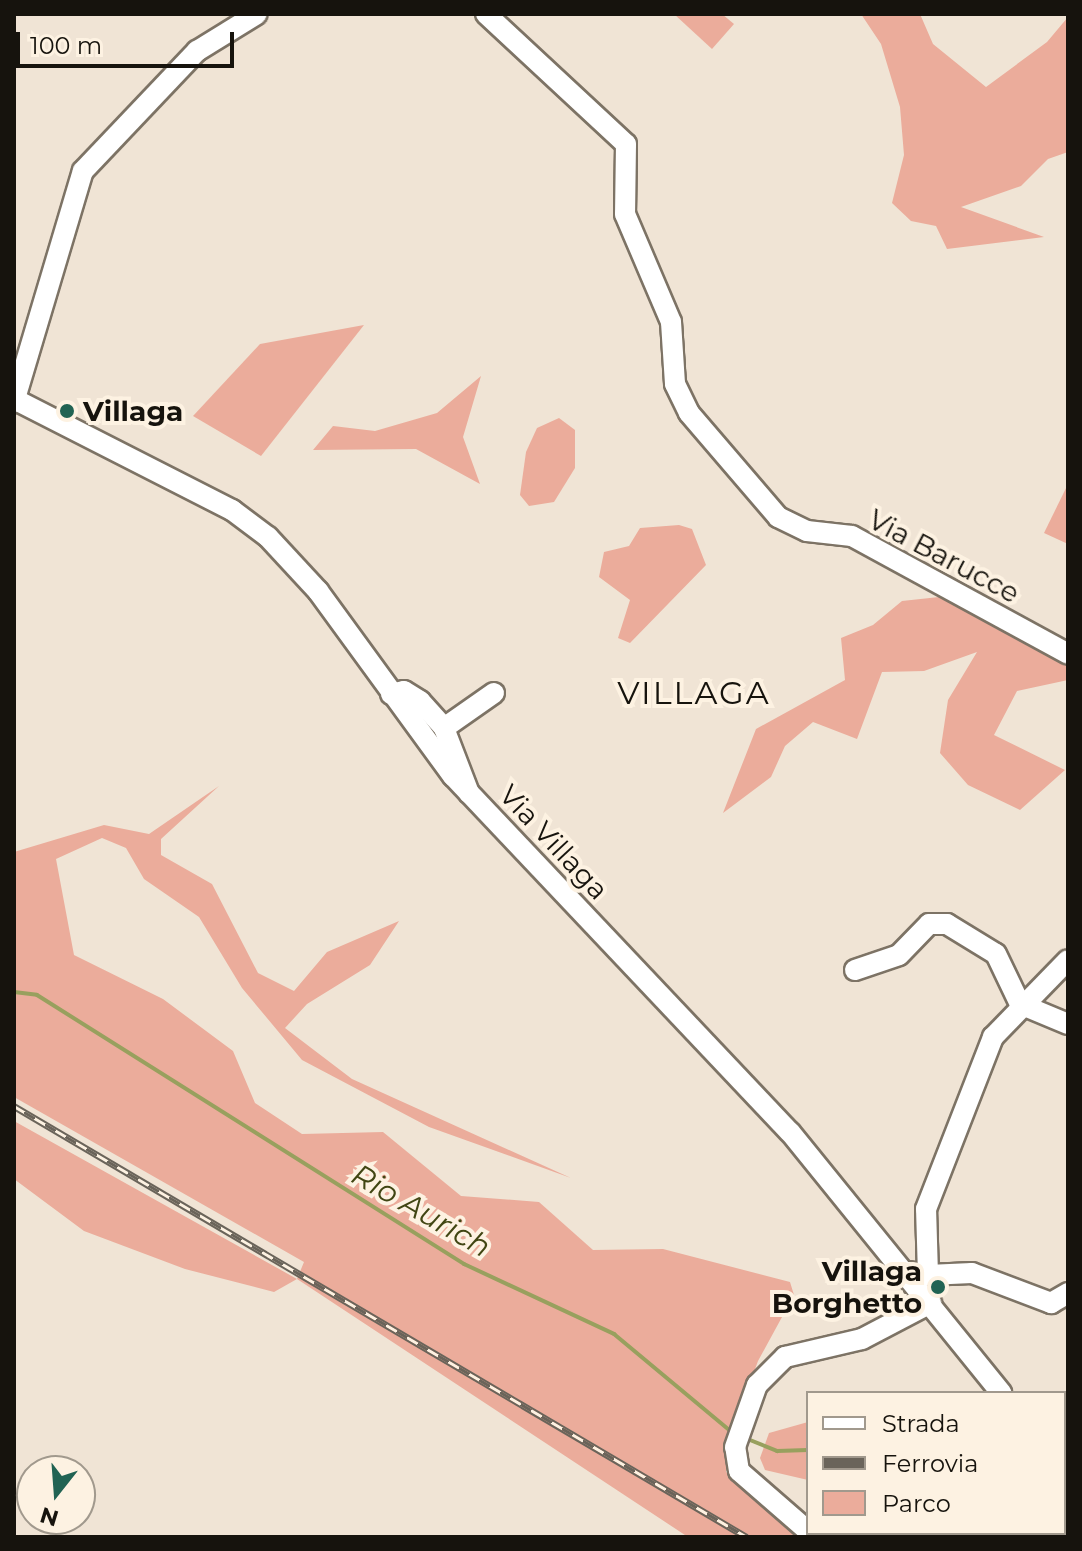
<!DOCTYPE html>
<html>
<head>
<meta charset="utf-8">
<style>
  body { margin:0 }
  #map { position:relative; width:1082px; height:1551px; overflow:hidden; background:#f0e4d5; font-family:Montserrat,sans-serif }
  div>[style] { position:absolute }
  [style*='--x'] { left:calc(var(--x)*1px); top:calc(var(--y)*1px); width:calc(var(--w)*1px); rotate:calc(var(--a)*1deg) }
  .green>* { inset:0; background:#ebac9b }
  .stream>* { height:4px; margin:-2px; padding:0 2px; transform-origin:2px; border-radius:2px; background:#98a05e }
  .roads { filter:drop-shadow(2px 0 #7d7365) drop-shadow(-2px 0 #7d7365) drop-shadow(0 2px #7d7365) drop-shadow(0 -2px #7d7365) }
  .minor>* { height:20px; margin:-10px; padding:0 10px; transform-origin:10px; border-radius:10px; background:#fff }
  .rail>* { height:7px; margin-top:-3.5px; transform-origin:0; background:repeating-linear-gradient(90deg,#fdf2e2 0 12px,#6a645a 0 24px); box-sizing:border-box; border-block:2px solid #6a645a }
  .dots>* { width:22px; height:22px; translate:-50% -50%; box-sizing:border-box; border:4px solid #fdf2e2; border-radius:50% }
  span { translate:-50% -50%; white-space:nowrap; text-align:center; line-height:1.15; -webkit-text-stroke:8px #fdf2e2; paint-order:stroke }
  .poi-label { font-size:28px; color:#16130d; font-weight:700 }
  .left { translate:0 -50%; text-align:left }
  .right { translate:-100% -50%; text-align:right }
  .street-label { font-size:28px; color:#16130d }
  .water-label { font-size:30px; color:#414613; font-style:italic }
  .quarter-label { font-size:32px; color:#16130d; letter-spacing:2px }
  .frame { position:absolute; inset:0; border:16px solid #16130d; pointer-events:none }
  .legend { position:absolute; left:806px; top:1391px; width:260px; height:144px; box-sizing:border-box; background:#fdf2e2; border:2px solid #a1998d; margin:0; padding:10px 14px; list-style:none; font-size:24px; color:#16130d }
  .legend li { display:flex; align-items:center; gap:16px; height:40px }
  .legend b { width:40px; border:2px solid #a1998d }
  .north { position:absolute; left:16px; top:1455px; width:80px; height:80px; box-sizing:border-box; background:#fdf2e2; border:2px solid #a1998d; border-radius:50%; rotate:197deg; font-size:22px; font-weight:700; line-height:32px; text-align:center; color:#16130d }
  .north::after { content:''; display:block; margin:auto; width:28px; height:36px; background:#216353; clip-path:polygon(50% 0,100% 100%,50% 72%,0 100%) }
  .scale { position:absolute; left:16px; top:32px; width:218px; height:36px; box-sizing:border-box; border:4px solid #16130d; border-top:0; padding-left:10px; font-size:24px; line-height:28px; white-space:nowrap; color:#16130d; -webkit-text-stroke:6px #fdf2e2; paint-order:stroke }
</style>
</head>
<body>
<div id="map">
  <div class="green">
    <i style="clip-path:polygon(674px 14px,722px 14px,734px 24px,712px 49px)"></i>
    <i style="clip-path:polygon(861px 14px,920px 14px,933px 44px,986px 87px,1047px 42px,1068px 17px,1068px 152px,1048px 159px,1021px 186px,961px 207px,1044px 237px,947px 249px,936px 226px,911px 221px,892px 203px,904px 155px,900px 107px,881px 44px)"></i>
    <i style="clip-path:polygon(364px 325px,261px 456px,193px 416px,260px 344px)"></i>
    <i style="clip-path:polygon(481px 376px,463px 437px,480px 484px,416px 449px,313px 450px,333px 426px,375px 431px,437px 413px)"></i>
    <i style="clip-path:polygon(559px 418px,575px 430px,575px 468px,554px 502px,529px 506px,520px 495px,526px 452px,537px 428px)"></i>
    <i style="clip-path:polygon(1068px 484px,1068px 544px,1044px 533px)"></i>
    <i style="clip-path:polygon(679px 525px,692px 529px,706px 565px,630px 643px,618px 638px,630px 600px,599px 577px,604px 552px,629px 546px,640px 528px)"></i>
    <i style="clip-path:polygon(939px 597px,1068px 661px,1068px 680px,1017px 691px,994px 735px,1065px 770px,1020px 810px,968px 785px,940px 753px,948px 700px,977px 652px,924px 671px,882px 672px,857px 739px,813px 722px,785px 746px,771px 777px,723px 813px,756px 729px,845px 680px,841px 638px,873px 625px,902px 601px)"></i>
    <i style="clip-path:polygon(219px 786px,161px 839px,161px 855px,212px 884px,258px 973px,294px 991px,327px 952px,399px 921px,370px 965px,307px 1004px,285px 1028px,352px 1079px,571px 1178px,429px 1127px,302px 1060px,242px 988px,199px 917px,144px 879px,126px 848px,102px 838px,56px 859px,74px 955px,163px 999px,233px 1051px,255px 1103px,302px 1134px,383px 1132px,461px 1196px,539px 1202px,593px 1250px,663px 1249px,790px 1282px,794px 1295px,758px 1361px,732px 1432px,726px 1472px,803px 1537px,688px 1537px,297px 1279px,274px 1292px,185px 1269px,84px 1231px,14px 1179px,14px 1121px,297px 1279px,304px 1262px,14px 1097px,14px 852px,104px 825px,149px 834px)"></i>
    <i style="clip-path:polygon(808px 1422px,808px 1480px,765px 1470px,760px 1458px,769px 1433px)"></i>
    <i style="clip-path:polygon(1064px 1530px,1068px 1537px,869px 1533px,1064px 1533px)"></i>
  </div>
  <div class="stream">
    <i style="--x:14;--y:992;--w:23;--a:7"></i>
    <i style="--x:37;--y:995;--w:505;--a:32.21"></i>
    <i style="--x:464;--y:1264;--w:166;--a:25"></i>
    <i style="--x:614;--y:1334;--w:155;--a:39.8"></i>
    <i style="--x:745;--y:1438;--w:35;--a:22"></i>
    <i style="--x:777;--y:1451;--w:31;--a:-2"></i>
    <i style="--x:1064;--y:1531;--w:4;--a:-14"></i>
    <i style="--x:901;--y:1533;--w:5;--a:53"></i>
    <i style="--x:987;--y:1537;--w:48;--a:-4.8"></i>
  </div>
  <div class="roads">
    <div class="minor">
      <i style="--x:486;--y:14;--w:191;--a:42.9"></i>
      <i style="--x:626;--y:144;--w:70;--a:90.8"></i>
      <i style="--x:625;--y:214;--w:117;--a:66.9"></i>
      <i style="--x:671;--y:322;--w:62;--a:86.3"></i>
      <i style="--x:675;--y:384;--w:32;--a:64"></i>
      <i style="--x:689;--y:413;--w:137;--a:49.4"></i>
      <i style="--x:778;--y:517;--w:32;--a:26"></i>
      <i style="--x:807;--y:531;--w:45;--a:6.3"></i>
      <i style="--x:852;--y:536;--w:246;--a:28.6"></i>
      <i style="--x:14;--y:399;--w:245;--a:27"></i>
      <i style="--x:232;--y:510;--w:45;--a:36.9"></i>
      <i style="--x:268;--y:537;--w:74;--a:47.2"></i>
      <i style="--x:318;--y:591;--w:229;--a:53.9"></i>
      <i style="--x:453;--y:776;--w:490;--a:46.6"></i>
      <i style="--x:790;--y:1132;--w:336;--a:51"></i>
      <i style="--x:14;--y:402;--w:241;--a:-73.4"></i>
      <i style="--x:83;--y:171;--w:166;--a:-46.5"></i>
      <i style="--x:197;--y:51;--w:70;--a:-31.7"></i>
      <i style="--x:391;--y:694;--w:13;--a:-13"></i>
      <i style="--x:404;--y:691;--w:19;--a:32"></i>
      <i style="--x:420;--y:701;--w:36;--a:48"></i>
      <i style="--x:444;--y:728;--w:70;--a:69"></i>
      <i style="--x:444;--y:728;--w:61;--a:-35"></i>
      <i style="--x:855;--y:970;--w:46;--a:-18.8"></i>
      <i style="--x:899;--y:955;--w:43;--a:-45.9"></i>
      <i style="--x:929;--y:924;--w:18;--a:0"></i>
      <i style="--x:947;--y:924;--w:57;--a:31.5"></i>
      <i style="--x:996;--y:954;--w:55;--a:64.4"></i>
      <i style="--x:1020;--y:1004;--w:52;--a:22.6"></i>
      <i style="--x:908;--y:1272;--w:20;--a:9"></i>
      <i style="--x:928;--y:1275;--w:66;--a:-91.7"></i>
      <i style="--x:926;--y:1209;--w:185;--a:-68.7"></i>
      <i style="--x:993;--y:1037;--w:107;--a:-45.8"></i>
      <i style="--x:928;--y:1275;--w:44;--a:-2.6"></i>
      <i style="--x:972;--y:1273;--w:85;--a:20.8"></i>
      <i style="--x:1051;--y:1303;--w:20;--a:-30"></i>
      <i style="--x:1064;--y:1471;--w:6;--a:51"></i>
      <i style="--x:808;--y:1531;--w:91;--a:-139"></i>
      <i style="--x:739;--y:1471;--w:24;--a:-99"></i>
      <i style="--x:735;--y:1447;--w:66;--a:-70.5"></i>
      <i style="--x:757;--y:1385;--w:40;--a:-45"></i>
      <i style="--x:785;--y:1357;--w:79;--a:-13.2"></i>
      <i style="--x:862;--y:1339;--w:78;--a:-27.6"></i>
    </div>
  </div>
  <div class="rail">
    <i style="--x:14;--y:1106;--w:850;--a:30.46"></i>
  </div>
  <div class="dots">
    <i style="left:67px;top:411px;background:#216353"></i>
    <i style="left:938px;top:1287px;background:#216353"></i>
  </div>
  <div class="poi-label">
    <span class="left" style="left:83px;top:411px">Villaga</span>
    <span class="right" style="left:922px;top:1287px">Villaga<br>Borghetto</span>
  </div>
  <div class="street-label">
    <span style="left:944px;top:556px;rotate:28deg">Via Barucce</span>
    <span style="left:554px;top:842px;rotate:47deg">Via Villaga</span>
  </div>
  <div class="water-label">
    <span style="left:421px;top:1211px;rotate:30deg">Rio Aurich</span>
  </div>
  <div class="quarter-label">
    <span style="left:694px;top:693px">VILLAGA</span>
  </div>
  <div class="frame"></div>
  <ul class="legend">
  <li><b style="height:10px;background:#fff"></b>Strada</li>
  <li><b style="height:10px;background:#6a645a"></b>Ferrovia</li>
  <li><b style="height:22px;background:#ebac9b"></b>Parco</li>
  </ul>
  <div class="north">N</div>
  <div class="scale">100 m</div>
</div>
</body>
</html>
